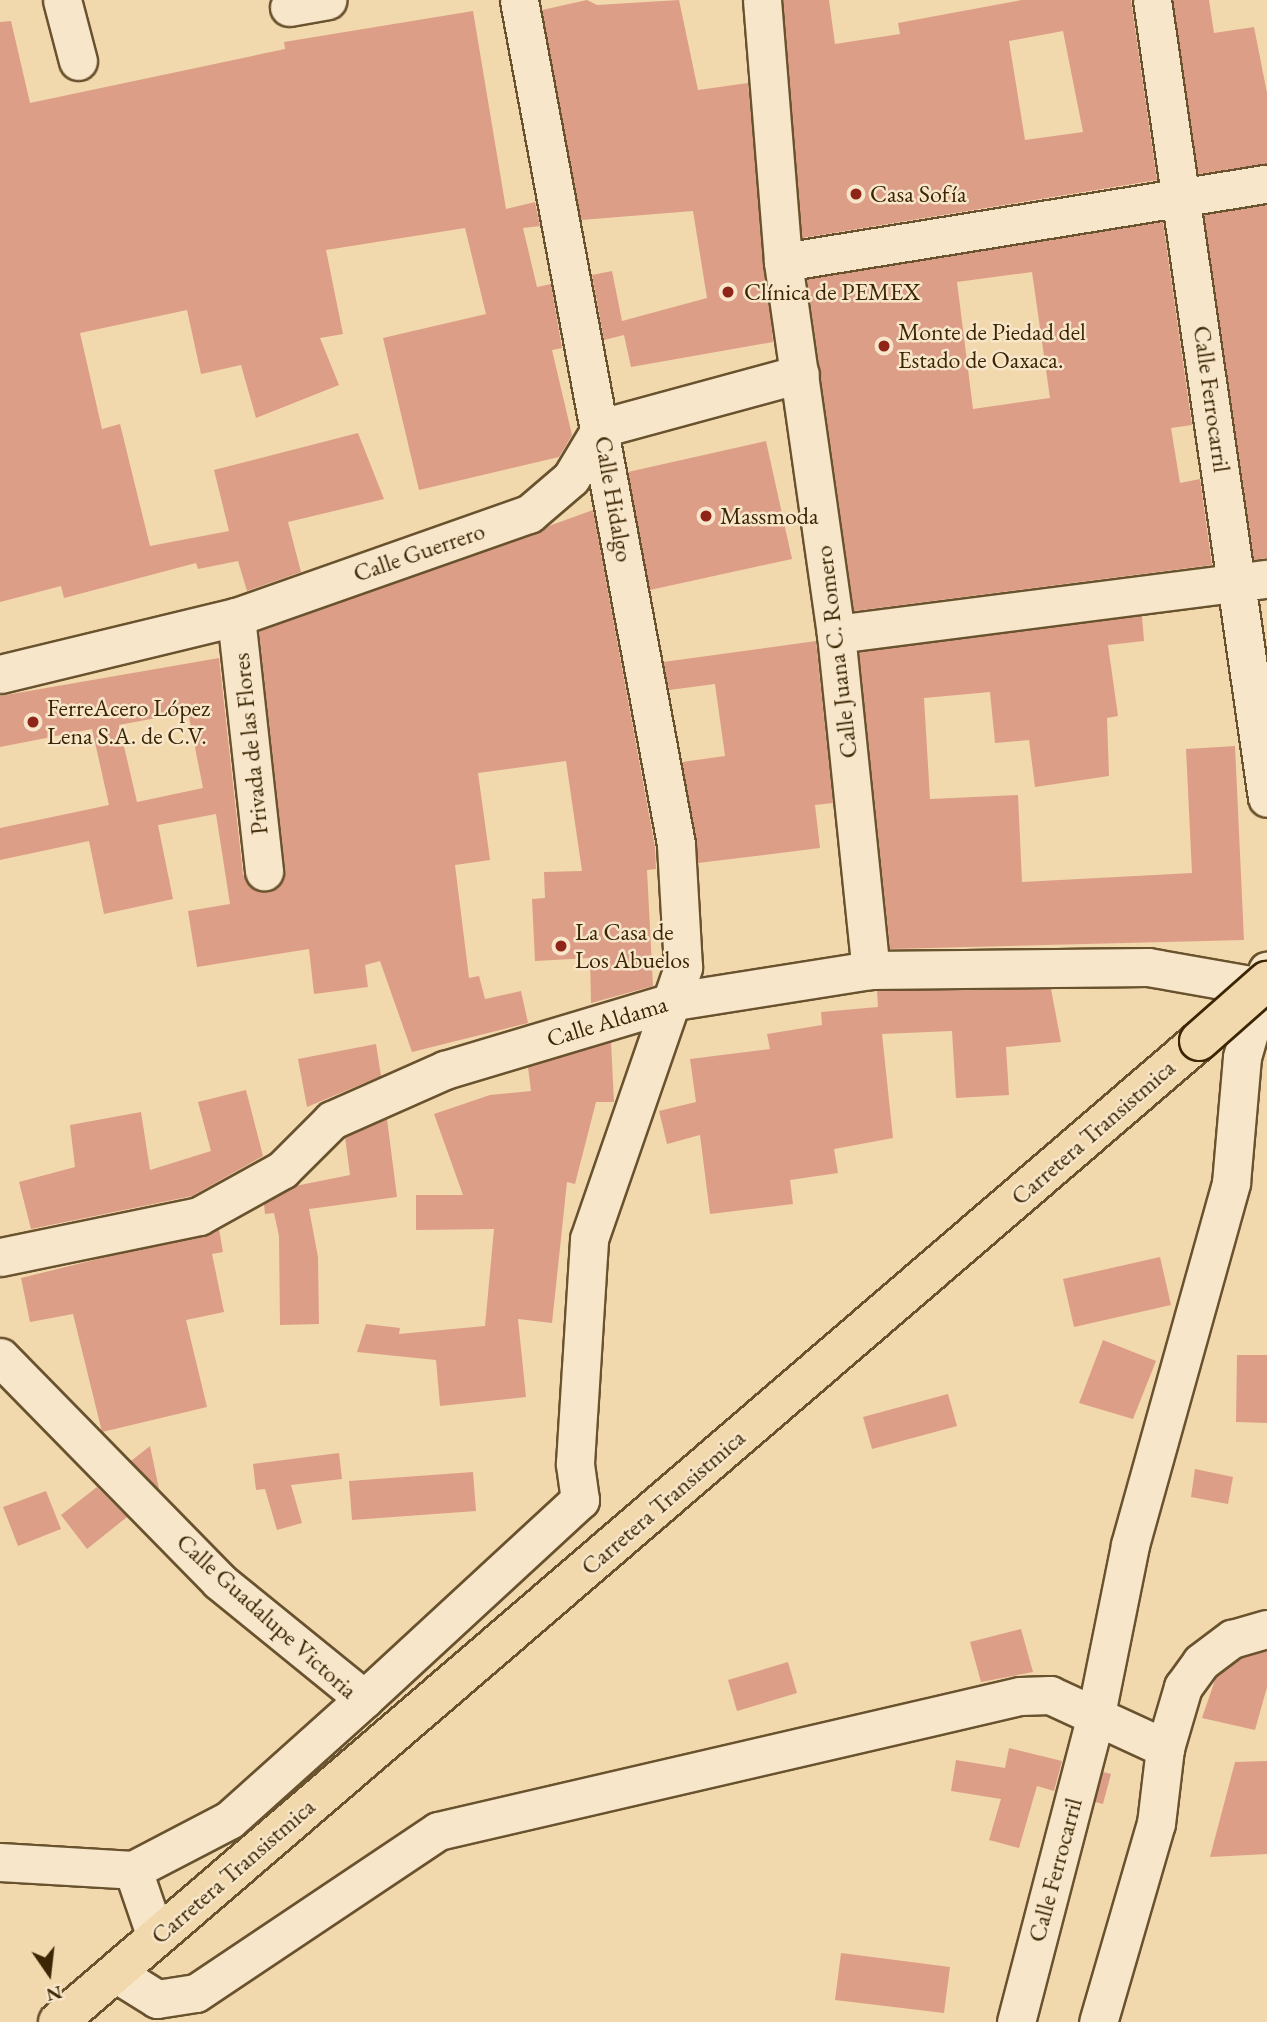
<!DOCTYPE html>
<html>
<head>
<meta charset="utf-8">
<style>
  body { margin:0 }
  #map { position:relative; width:1267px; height:2022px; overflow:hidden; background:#f2d8ad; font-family:"EB Garamond",serif }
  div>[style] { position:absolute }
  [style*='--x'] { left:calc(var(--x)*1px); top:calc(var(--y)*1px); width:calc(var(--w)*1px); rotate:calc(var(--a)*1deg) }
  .building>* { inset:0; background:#dd9e88 }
  .roads { filter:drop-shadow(2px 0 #69522e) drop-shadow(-2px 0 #69522e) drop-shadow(0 2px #69522e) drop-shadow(0 -2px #69522e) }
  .street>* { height:37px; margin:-18.5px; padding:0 18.5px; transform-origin:18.5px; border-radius:18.5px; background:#f7e6ca }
  .primary>* { height:38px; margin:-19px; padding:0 19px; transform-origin:19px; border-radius:19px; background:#f2d8ad }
  .bridges { filter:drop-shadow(2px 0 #3b2503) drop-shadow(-2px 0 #3b2503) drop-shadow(0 2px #3b2503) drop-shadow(0 -2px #3b2503) }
  .primary-bridge>* { height:38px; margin:-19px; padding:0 19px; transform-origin:19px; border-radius:19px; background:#f2d8ad }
  .dots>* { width:19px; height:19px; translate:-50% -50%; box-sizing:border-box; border:4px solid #f7e6ca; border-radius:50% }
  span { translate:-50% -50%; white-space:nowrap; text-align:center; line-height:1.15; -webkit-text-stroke:5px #f7e6ca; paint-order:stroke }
  .poi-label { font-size:24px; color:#3b2503 }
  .left { translate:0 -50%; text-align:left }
  .street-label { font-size:24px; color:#3b2503 }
  .north { position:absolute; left:14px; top:1938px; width:70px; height:70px; -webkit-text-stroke:5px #f7e6ca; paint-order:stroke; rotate:166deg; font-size:19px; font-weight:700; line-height:28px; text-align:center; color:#3b2503 }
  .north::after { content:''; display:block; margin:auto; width:24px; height:32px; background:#3b2503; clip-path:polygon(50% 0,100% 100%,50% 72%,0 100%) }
</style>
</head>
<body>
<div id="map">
  <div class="building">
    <i style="clip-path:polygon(587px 0,597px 5px,679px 0,698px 90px,748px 83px,773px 342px,631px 367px,624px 335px,604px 340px,592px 275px,612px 271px,622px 321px,707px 298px,693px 211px,581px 220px,542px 10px)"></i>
    <i style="clip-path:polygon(evenodd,783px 0,829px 0,835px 44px,900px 34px,898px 23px,1022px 0,1131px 0,1157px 180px,802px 238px,783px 0,1063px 31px,1083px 132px,1025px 140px,1009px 41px,1063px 31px)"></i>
    <i style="clip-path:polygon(1173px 0,1209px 0,1214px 33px,1254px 27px,1267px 93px,1267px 164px,1198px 174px)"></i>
    <i style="clip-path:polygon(473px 11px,506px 209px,535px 202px,540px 226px,523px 228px,537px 287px,551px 284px,562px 348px,552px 350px,572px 435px,559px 457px,419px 490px,383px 338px,486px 314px,465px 228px,326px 250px,343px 334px,320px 338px,339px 385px,256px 418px,241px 365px,201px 374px,187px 310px,80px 333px,102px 429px,120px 424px,150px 546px,229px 531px,214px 470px,358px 433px,384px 499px,288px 522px,301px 572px,247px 591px,238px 561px,198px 569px,196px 563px,64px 598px,61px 586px,0 602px,0 22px,11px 21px,30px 103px,285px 49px,284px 42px)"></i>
    <i style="clip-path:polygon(1267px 205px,1267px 558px,1254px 560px,1204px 215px)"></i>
    <i style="clip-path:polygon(evenodd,1163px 222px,1192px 425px,1171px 428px,1180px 483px,1200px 479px,1212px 565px,854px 611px,807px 279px,1163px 222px,1032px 272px,1050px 398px,973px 409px,957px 282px,1032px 272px)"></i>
    <i style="clip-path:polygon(766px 441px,792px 559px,650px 590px,628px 472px)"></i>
    <i style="clip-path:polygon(evenodd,593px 510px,655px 847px,656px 869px,647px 870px,653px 986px,591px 1003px,590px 958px,535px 961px,532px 899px,545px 898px,544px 872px,582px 871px,566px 761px,478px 773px,490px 860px,455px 865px,469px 978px,479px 976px,485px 999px,521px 991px,528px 1023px,412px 1052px,380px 961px,365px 965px,368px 987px,314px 994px,309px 949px,197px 967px,188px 911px,230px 904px,216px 814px,158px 825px,173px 899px,104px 914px,89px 841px,0 860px,0 828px,109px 805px,92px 729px,0 747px,0 696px,219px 658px,243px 874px,255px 890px,276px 888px,285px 869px,259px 631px,593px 510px,188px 712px,203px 788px,137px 802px,119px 725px,188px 712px)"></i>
    <i style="clip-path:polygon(1142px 616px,1144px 641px,1108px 645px,1118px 716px,1107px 718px,1109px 776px,1035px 787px,1029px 740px,995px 743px,990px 692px,924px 698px,930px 799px,1018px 795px,1022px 882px,1192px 873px,1186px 749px,1235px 746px,1244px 940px,890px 949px,859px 652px)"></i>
    <i style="clip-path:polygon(816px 641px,833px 803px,815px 805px,820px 848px,698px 863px,682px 762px,725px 756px,715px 684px,669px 690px,663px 662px)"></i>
    <i style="clip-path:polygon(1051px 989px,1061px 1042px,1006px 1047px,1009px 1095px,956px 1098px,952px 1031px,882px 1034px,893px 1138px,834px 1149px,838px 1173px,790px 1180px,793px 1204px,710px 1214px,700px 1135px,667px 1144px,659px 1111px,696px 1102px,690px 1059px,770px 1049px,767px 1034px,822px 1025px,821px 1012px,878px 1007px,877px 991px)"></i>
    <i style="clip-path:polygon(611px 1042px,614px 1102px,596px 1102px,575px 1184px,567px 1182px,552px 1323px,518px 1319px,526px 1397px,440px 1406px,436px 1360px,357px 1352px,366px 1324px,400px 1328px,399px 1334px,485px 1326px,494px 1229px,416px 1230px,416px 1195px,463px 1195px,434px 1114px,490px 1095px,531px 1091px,528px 1067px)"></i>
    <i style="clip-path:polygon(376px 1044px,381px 1076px,307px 1107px,298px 1059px)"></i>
    <i style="clip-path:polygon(246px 1090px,263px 1156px,192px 1196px,31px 1229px,19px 1182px,75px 1167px,70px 1125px,141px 1112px,150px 1170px,211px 1151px,198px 1102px)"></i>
    <i style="clip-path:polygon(387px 1119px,397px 1197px,309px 1209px,318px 1257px,319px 1324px,280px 1325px,279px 1236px,274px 1213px,265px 1214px,264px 1204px,295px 1186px,350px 1175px,345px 1137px)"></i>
    <i style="clip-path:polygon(219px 1229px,223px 1252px,212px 1254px,224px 1312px,186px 1320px,207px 1407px,102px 1432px,73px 1314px,30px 1322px,21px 1278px)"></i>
    <i style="clip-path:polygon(1160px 1257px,1171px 1305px,1074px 1327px,1063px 1279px)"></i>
    <i style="clip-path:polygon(1103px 1340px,1156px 1361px,1133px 1419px,1079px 1403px)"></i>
    <i style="clip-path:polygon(1237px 1355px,1267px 1355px,1267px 1423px,1236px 1422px)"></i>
    <i style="clip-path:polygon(948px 1394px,957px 1426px,872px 1449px,863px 1417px)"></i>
    <i style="clip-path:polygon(150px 1446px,159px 1489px,131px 1461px)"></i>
    <i style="clip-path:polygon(339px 1453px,342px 1479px,291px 1485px,302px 1523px,277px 1530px,265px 1489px,256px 1490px,253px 1464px)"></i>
    <i style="clip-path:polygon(1195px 1469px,1233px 1477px,1228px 1504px,1191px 1497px)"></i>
    <i style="clip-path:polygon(473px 1472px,476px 1511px,352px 1520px,349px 1481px)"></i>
    <i style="clip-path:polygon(97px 1487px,127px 1517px,87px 1549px,61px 1515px)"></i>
    <i style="clip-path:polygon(46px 1491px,61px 1529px,18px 1546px,3px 1507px)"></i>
    <i style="clip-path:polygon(1021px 1629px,1033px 1672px,981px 1682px,970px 1642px)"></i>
    <i style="clip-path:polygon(1267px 1651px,1267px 1687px,1255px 1730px,1202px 1718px,1216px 1677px,1241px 1658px)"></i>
    <i style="clip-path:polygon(788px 1662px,797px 1693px,737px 1711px,728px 1680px)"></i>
    <i style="clip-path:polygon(1009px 1748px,1062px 1761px,1054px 1791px,1037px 1786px,1019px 1848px,989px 1840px,1001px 1799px,951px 1791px,956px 1760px,1005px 1768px)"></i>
    <i style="clip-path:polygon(1267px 1761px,1267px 1854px,1210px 1857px,1235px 1762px)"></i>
    <i style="clip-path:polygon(1103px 1772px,1111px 1774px,1103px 1804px,1095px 1802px)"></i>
    <i style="clip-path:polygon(841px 1953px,950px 1967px,944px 2013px,835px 2000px)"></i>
  </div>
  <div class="roads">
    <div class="street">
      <i style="--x:62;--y:0;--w:63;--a:75.3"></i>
      <i style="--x:762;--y:0;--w:263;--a:85.4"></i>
      <i style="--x:783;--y:262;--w:376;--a:81.9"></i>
      <i style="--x:836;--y:634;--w:338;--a:84.1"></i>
      <i style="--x:1152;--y:0;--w:806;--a:81.8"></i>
      <i style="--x:289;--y:7;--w:39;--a:-10"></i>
      <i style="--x:783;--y:262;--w:490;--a:-9.2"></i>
      <i style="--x:236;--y:617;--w:256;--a:83.7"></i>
      <i style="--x:836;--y:634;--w:434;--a:-7.3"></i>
      <i style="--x:0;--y:674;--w:243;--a:-13.6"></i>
      <i style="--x:236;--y:617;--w:311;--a:-19.4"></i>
      <i style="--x:529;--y:514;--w:55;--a:-40.6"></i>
      <i style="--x:571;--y:478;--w:58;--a:-59"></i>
      <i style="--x:601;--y:428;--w:206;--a:-15.2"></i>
      <i style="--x:0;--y:1257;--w:203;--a:-11.6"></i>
      <i style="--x:199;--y:1216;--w:95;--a:-29"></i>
      <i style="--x:282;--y:1170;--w:71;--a:-45"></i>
      <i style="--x:332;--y:1120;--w:124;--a:-23.9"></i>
      <i style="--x:445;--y:1070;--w:240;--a:-16.7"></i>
      <i style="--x:675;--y:1001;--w:198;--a:-9"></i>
      <i style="--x:871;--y:970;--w:277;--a:-0.6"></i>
      <i style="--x:1148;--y:967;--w:121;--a:10"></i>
      <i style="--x:0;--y:1357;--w:313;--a:45.6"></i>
      <i style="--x:219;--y:1581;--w:187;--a:39.1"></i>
      <i style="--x:364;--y:1699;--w:181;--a:138.1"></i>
      <i style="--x:229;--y:1820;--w:108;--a:152.5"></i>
      <i style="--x:364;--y:1699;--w:294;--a:-42.7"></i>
      <i style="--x:580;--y:1500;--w:37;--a:-98"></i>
      <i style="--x:575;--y:1463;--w:224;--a:-86.4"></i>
      <i style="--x:589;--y:1239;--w:288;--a:-70.9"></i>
      <i style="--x:683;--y:967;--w:123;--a:-93.3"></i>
      <i style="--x:676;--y:844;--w:858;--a:-100.54"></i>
      <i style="--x:1165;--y:1748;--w:64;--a:-73.6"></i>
      <i style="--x:1183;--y:1687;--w:31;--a:-54"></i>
      <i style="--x:1201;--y:1662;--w:39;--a:-37"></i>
      <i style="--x:1232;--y:1639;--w:36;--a:-16"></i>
      <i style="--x:0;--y:1862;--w:133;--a:3.4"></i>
      <i style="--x:133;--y:1870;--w:71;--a:71.1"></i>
      <i style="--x:117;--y:1974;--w:47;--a:32"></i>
      <i style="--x:157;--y:1999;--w:39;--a:-9"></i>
      <i style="--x:196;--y:1993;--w:291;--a:-33.8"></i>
      <i style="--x:438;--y:1831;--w:597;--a:-13.06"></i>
      <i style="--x:1020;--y:1696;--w:30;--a:-2"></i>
      <i style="--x:1050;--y:1695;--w:127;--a:24.7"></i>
      <i style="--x:1165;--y:1748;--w:76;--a:96.8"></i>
      <i style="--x:1156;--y:1823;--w:207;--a:106.2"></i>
      <i style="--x:1016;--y:2022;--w:313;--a:-75.4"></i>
      <i style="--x:1095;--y:1719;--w:177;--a:-78.6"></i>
      <i style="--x:1130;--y:1545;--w:376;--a:-74.4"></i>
      <i style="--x:1231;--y:1183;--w:126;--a:-85"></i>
      <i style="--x:1242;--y:1057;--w:90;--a:-73.8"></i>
    </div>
    <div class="primary">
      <i style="--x:58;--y:2022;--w:1505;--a:-40.69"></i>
    </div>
  </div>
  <div class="bridges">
    <div class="primary-bridge">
      <i style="--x:1199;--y:1041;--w:91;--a:-41.4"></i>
    </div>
  </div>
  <div class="dots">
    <i style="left:856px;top:194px;background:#8f2418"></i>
    <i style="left:728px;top:292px;background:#8f2418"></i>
    <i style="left:884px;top:346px;background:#8f2418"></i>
    <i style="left:706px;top:516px;background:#8f2418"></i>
    <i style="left:33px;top:722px;background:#8f2418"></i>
    <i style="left:561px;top:946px;background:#8f2418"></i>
  </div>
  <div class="poi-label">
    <span class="left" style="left:870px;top:194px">Casa Sofía</span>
    <span class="left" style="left:744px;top:292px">Clínica de PEMEX</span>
    <span class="left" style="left:898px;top:346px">Monte de Piedad del<br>Estado de Oaxaca.</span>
    <span class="left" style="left:720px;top:516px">Massmoda</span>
    <span class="left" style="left:47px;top:722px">FerreAcero López<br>Lena S.A. de C.V.</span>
    <span class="left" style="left:575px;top:946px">La Casa de<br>Los Abuelos</span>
  </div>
  <div class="street-label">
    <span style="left:1212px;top:399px;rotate:82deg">Calle Ferrocarril</span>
    <span style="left:614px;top:499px;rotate:80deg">Calle Hidalgo</span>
    <span style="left:419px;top:552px;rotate:-19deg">Calle Guerrero</span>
    <span style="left:836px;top:652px;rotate:-97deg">Calle Juana C. Romero</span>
    <span style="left:250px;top:744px;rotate:-96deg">Privada de las Flores</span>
    <span style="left:607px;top:1021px;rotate:-17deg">Calle Aldama</span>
    <span style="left:1093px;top:1132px;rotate:-41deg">Carretera Transistmica</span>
    <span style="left:663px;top:1502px;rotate:-41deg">Carretera Transistmica</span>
    <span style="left:267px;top:1616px;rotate:42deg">Calle Guadalupe Victoria</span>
    <span style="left:1055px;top:1870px;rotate:-75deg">Calle Ferrocarril</span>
    <span style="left:233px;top:1871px;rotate:-41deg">Carretera Transistmica</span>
  </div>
  <div class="north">N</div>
</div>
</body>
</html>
